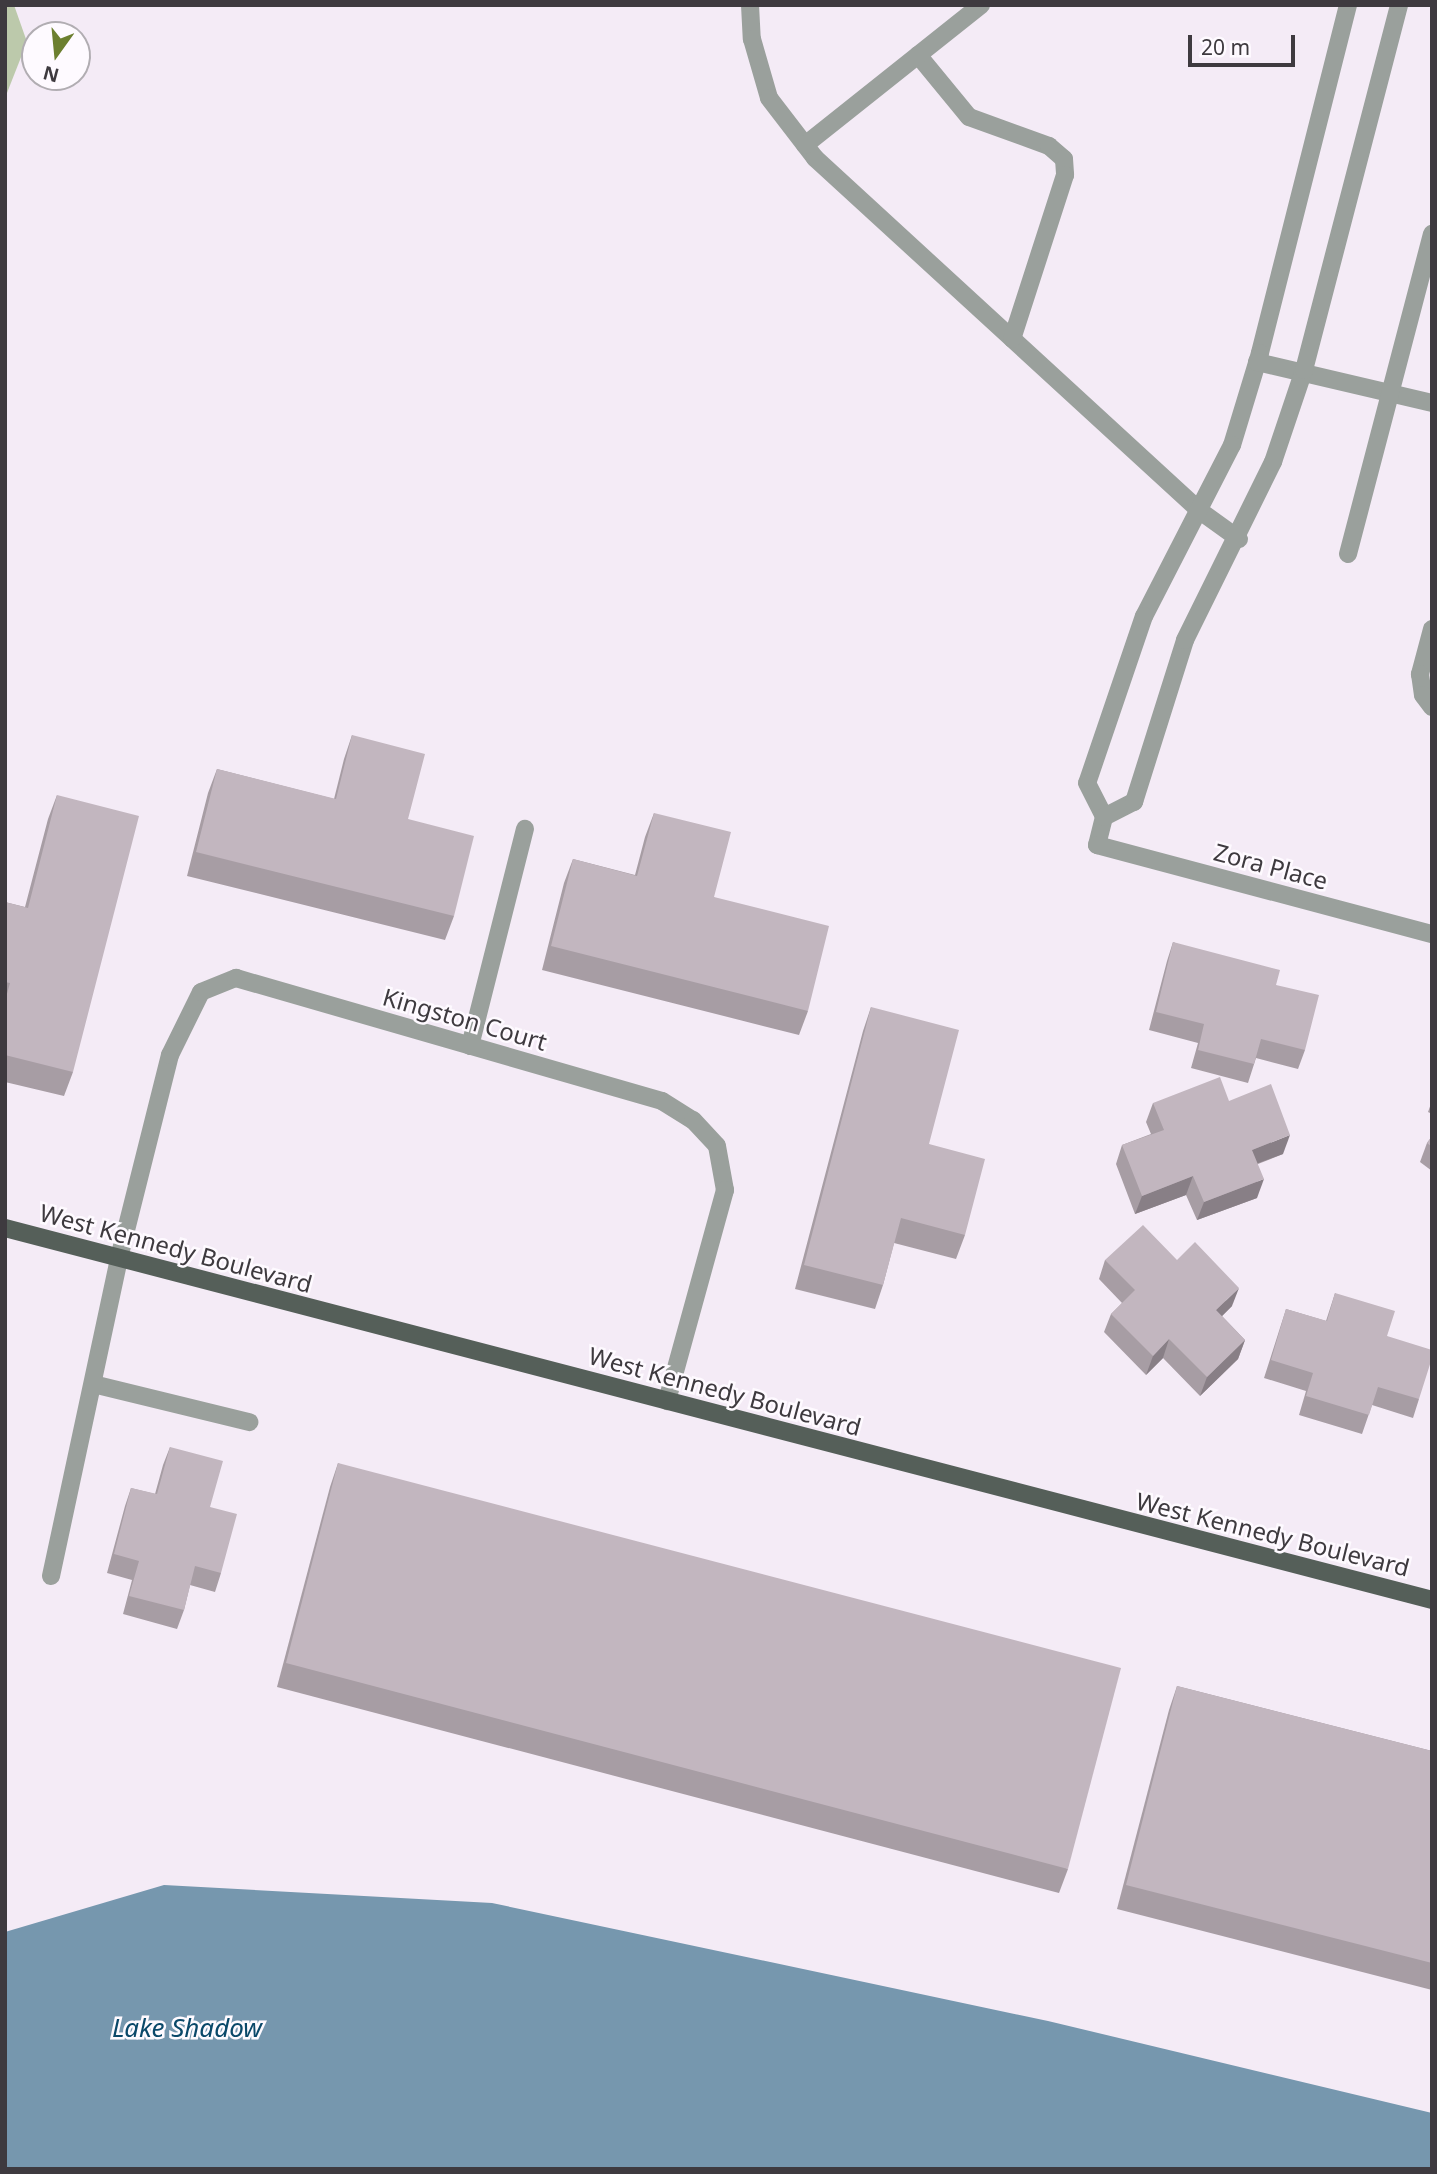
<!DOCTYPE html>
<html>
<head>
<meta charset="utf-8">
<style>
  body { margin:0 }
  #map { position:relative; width:1437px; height:2174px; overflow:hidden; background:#f4ebf6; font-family:"Noto Sans",sans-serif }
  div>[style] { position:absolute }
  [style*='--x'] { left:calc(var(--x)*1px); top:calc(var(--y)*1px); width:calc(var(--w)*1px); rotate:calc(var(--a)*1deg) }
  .green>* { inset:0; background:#bcc9ab }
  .water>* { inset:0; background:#7697ae }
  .minor>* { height:18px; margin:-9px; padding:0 9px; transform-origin:9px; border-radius:9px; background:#9aa09c }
  .major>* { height:18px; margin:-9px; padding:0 9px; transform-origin:9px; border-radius:9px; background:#555f59 }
  .wall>* { inset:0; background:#a79da4 }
  .shaded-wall>* { inset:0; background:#887f86 }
  .building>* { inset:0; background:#c2b6bf }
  span { translate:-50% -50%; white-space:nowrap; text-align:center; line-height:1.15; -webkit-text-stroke:5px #fefaff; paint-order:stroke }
  .street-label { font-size:24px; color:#3e3a3f }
  .water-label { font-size:26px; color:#0a4869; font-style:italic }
  .frame { position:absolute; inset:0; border:7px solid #3e3a3f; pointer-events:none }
  .north { position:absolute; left:21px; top:21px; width:70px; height:70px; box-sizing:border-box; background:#fefaff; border:2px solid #b1adb2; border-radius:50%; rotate:195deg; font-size:19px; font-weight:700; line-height:28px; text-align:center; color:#3e3a3f }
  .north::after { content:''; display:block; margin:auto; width:24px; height:32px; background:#6c7f2f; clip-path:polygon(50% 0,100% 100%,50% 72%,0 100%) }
  .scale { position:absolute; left:1188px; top:35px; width:107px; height:32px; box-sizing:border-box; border:4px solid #3e3a3f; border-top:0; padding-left:9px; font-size:21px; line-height:24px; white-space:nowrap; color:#3e3a3f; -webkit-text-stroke:5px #fefaff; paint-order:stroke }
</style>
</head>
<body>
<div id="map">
  <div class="green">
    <i style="clip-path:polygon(5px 5px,14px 5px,27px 42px,5px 98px)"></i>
  </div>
  <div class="water">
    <i style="clip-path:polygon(164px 1885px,492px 1903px,1048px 2021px,1432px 2113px,1432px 2169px,5px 2169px,5px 1932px)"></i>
  </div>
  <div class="minor">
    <i style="--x:750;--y:5;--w:34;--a:87"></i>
    <i style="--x:752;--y:39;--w:61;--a:73.9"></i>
    <i style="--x:769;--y:98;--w:76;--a:52.5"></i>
    <i style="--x:815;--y:158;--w:522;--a:42.52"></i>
    <i style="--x:1200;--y:511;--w:48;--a:35.7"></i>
    <i style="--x:1348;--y:5;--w:359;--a:104.2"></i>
    <i style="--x:1260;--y:353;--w:96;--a:106.9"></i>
    <i style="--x:1232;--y:445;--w:192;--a:117.2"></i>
    <i style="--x:1144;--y:616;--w:176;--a:108.8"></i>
    <i style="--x:1087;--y:783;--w:38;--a:63"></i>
    <i style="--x:1104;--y:817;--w:29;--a:104"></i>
    <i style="--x:1097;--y:845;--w:347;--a:14.9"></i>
    <i style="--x:918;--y:55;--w:80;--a:50.6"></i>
    <i style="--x:969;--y:117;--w:85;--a:19.9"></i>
    <i style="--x:1049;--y:146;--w:20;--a:41"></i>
    <i style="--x:1064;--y:159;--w:16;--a:86"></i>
    <i style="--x:1065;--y:175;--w:172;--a:107.9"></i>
    <i style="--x:805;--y:145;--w:225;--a:-38.5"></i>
    <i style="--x:1257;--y:362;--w:180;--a:13.2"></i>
    <i style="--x:1348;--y:554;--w:331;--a:-75.3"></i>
    <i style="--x:1432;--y:629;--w:47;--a:104.9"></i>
    <i style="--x:1420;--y:674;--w:21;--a:82"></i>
    <i style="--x:1423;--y:695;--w:15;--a:53"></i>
    <i style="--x:1104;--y:817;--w:34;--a:-27"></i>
    <i style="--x:1134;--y:802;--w:170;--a:-72.5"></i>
    <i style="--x:1185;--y:640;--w:199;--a:-63.7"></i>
    <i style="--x:1273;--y:462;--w:97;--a:-71.4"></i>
    <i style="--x:1304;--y:370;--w:377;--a:-75.4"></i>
    <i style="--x:470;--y:1046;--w:224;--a:-75.8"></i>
    <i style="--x:93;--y:1384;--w:161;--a:13.7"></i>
    <i style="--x:51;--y:1576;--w:325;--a:-77.9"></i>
    <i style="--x:119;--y:1258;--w:209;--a:-75.9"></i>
    <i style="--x:170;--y:1055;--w:70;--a:-63.8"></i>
    <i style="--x:201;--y:992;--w:38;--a:-22"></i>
    <i style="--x:236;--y:978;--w:443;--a:16.1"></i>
    <i style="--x:662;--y:1101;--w:36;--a:32"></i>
    <i style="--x:693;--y:1120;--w:35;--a:47"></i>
    <i style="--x:717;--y:1146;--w:45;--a:79.7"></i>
    <i style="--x:725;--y:1190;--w:219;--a:105.4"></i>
  </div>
  <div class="major">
    <i style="--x:5;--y:1228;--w:1475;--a:14.61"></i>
  </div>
  <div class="wall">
    <i style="clip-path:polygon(352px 735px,408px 819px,454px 916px,445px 940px,187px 876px,208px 793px,217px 769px,334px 799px,344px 759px)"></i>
    <i style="clip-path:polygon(57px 795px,73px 1072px,64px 1096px,5px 1082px,5px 902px,25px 907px,48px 819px)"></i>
    <i style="clip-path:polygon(654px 813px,714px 897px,808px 1011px,799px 1035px,542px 970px,564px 883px,573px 859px,635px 875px,645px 837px)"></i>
    <i style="clip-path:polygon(1173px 942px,1276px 985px,1305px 1050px,1298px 1069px,1256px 1058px,1248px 1083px,1191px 1068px,1198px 1043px,1149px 1030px,1167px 961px)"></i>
    <i style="clip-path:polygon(871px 1007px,929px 1144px,965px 1235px,956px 1259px,894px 1243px,883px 1285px,875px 1309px,795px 1289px,863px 1031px)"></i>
    <i style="clip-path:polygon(1229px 1101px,1283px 1154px,1258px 1164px,1257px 1198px,1197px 1220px,1186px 1195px,1135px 1214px,1116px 1164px,1122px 1145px,1151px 1134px,1146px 1122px,1153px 1103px)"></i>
    <i style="clip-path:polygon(1432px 1101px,1432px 1114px,1428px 1112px)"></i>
    <i style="clip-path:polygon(1432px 1136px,1432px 1171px,1420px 1162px,1427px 1143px)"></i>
    <i style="clip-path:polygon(1105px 1260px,1177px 1260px,1232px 1306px,1222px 1316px,1245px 1340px,1238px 1359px,1200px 1396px,1163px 1358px,1146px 1375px,1104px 1332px,1111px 1314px,1122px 1303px,1099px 1279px)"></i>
    <i style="clip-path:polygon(1335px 1293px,1387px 1336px,1419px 1399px,1413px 1418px,1372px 1405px,1362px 1434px,1299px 1415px,1306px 1391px,1264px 1378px,1286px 1309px,1326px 1321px)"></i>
    <i style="clip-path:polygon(170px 1447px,210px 1507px,221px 1573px,215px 1592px,190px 1585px,184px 1610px,177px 1629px,123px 1614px,132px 1580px,107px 1573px,125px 1506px,131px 1488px,155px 1494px,163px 1465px)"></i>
    <i style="clip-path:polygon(338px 1463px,1068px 1869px,1059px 1893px,277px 1687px,330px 1487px)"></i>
    <i style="clip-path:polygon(1177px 1686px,1432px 1751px,1432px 1990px,1117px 1909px,1169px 1710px)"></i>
  </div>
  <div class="shaded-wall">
    <i style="clip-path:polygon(1290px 1135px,1283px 1154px,1245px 1168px,1252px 1150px)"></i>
    <i style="clip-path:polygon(1193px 1176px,1186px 1195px,1135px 1214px,1142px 1196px)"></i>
    <i style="clip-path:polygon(1264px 1179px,1257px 1198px,1197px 1220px,1204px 1202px)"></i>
    <i style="clip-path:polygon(1239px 1288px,1232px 1306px,1209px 1329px,1216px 1310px)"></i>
    <i style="clip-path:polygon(1169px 1339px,1163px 1358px,1146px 1375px,1153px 1356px)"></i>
    <i style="clip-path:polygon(1245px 1340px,1238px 1359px,1200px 1396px,1207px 1377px)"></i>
  </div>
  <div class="building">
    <i style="clip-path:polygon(352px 735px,425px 754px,408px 819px,474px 836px,454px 916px,196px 852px,217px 769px,336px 799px)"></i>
    <i style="clip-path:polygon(57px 795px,139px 816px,73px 1072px,5px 1055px,5px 1001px,10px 983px,5px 982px,5px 902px,28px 908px)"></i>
    <i style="clip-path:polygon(654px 813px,731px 832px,714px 897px,829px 926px,808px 1011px,551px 946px,573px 859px,637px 876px)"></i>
    <i style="clip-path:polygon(1173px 942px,1280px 970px,1276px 985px,1319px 995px,1305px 1050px,1261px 1039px,1254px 1064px,1198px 1050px,1204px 1024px,1156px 1012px)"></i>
    <i style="clip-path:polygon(871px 1007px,959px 1030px,929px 1144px,985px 1159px,965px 1235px,901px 1218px,883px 1285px,804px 1265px)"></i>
    <i style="clip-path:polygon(1220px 1077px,1229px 1101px,1271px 1084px,1290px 1135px,1252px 1150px,1264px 1179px,1204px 1202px,1193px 1176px,1142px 1196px,1122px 1145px,1164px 1130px,1153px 1103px)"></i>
    <i style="clip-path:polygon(1432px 1136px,1432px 1147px,1427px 1143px)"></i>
    <i style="clip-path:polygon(1143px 1225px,1177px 1260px,1195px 1242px,1239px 1288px,1216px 1310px,1245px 1340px,1207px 1377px,1169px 1339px,1153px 1356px,1111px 1314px,1135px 1290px,1105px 1260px)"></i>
    <i style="clip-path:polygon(1335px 1293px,1395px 1311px,1387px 1336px,1432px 1350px,1432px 1358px,1419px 1399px,1378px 1387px,1369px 1415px,1306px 1396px,1313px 1373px,1271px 1360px,1286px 1309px,1327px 1321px)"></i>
    <i style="clip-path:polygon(170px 1447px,223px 1461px,210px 1507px,237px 1514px,221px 1573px,195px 1566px,184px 1610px,129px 1596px,139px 1561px,114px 1554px,131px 1488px,157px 1494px)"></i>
    <i style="clip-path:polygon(338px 1463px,1121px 1668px,1068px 1869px,286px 1663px)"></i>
    <i style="clip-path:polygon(1177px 1686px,1432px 1751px,1432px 1963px,1126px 1885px)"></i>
  </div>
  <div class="street-label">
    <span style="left:1271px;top:866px;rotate:15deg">Zora Place</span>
    <span style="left:465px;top:1019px;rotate:16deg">Kingston Court</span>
    <span style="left:176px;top:1248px;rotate:15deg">West Kennedy Boulevard</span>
    <span style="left:725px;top:1391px;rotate:15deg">West Kennedy Boulevard</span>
    <span style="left:1273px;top:1534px;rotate:14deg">West Kennedy Boulevard</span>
  </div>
  <div class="water-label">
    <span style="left:187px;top:2028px">Lake Shadow</span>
  </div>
  <div class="frame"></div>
  <div class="north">N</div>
  <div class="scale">20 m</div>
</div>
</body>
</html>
